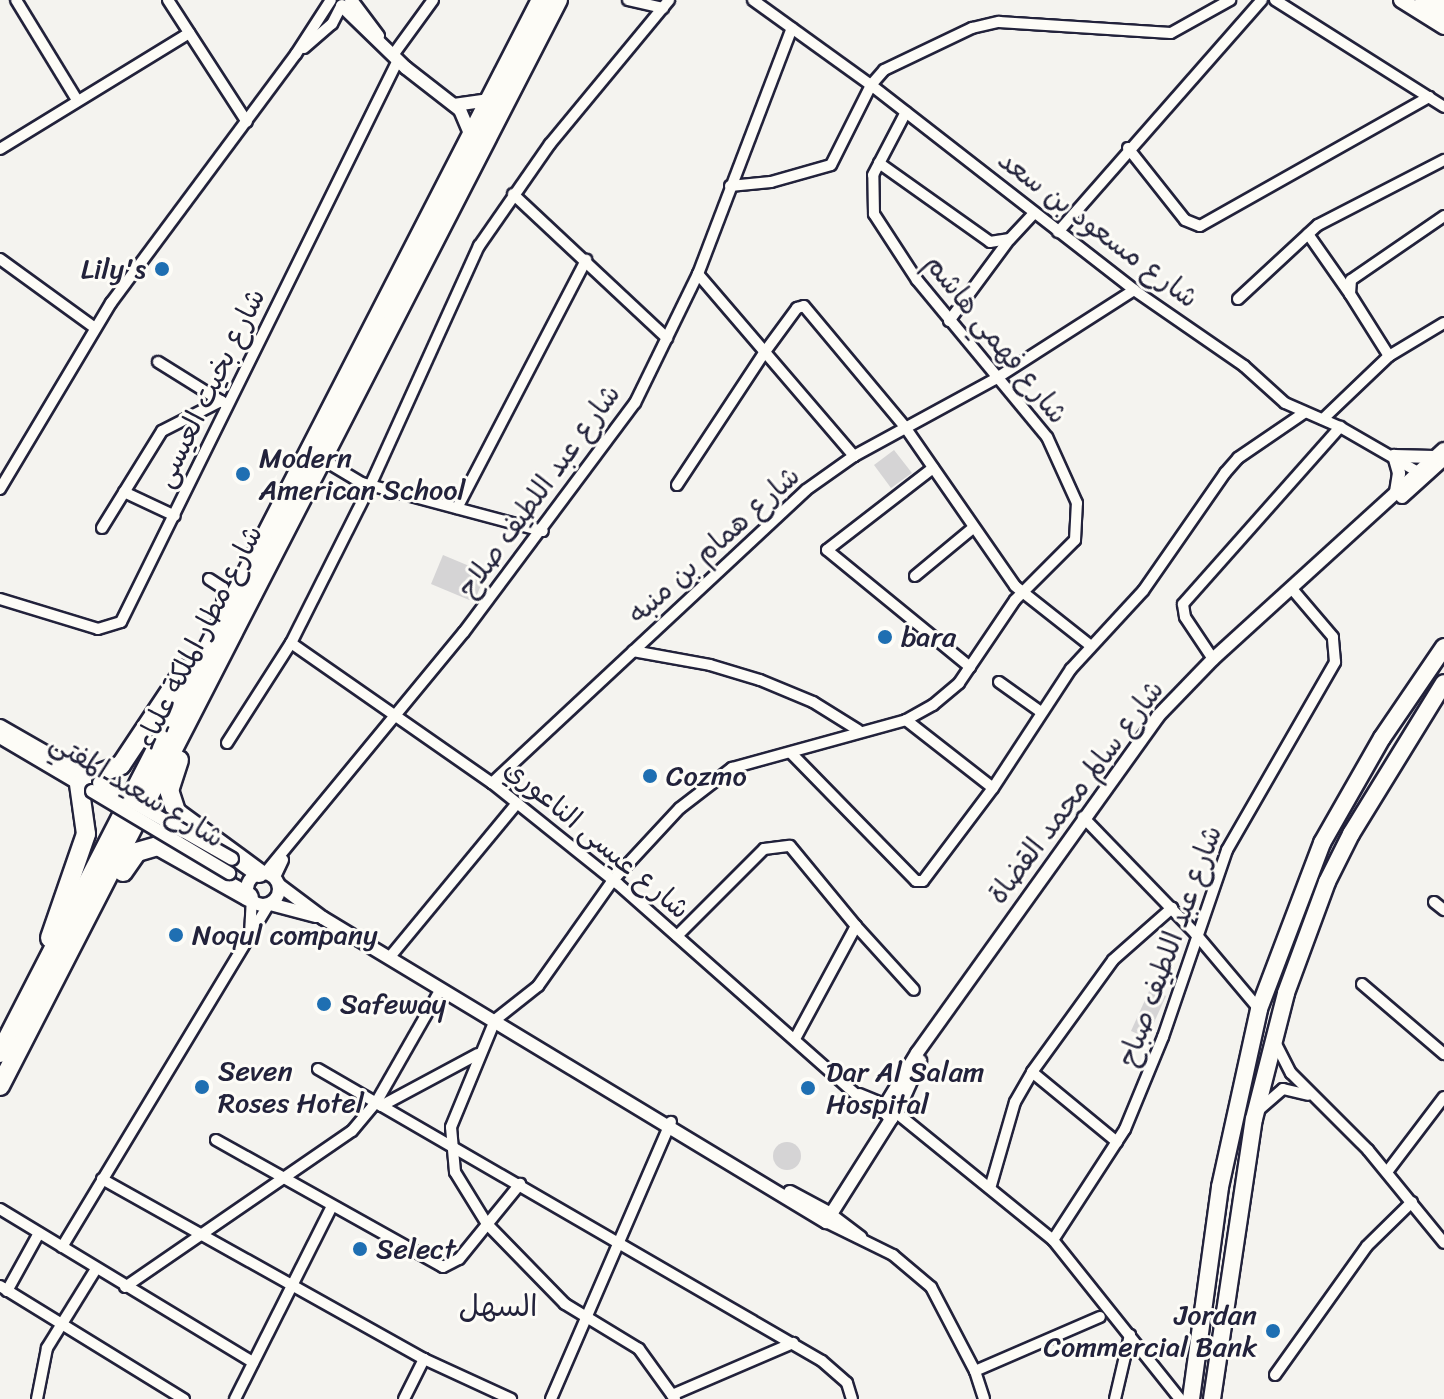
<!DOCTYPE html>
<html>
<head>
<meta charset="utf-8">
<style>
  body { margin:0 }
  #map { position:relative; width:1444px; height:1399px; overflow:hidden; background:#f4f3ef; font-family:Sriracha,"Playpen Sans Arabic",sans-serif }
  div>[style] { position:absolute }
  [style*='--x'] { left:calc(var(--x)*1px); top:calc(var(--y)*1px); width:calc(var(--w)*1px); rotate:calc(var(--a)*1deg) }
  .green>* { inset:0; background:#d5d4d5 }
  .round { border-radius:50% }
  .roads { filter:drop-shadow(2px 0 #22223b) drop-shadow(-2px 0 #22223b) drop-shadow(0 2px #22223b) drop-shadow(0 -2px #22223b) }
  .minor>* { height:10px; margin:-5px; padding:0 5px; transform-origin:5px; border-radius:5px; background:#fdfcf7 }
  .tertiary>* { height:12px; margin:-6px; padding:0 6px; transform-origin:6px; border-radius:6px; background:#fdfcf7 }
  .tertiary>.ring { margin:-6px; padding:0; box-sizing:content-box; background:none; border:12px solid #fdfcf7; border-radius:50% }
  .secondary>* { height:14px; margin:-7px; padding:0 7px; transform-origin:7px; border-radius:7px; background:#fdfcf7 }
  .trunk>* { height:16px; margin:-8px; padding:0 8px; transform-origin:8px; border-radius:8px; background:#fdfcf7 }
  .motorway>* { height:18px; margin:-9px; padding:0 9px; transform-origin:9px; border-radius:9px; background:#fdfcf7 }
  .bridges { filter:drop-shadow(2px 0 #22223b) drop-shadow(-2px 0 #22223b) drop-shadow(0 2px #22223b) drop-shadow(0 -2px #22223b) }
  .tertiary-bridge>* { height:12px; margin:-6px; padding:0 6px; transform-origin:6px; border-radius:6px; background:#fdfcf7 }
  .dots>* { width:22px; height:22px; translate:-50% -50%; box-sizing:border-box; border:4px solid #fdfcf7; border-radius:50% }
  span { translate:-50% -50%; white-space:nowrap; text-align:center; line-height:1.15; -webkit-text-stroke:6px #fdfcf7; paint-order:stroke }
  .street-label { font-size:28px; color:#22223b }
  .poi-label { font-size:28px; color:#22223b }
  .right { translate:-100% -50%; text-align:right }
  .left { translate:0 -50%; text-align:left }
  .neighbourhood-label { font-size:30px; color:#22223b }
</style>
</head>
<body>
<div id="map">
  <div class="green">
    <i style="clip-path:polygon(894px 450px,912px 473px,891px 488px,874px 465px)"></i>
    <i style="clip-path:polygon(443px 555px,486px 573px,474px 602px,431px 584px)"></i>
    <i style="clip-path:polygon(1150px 989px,1166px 996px,1147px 1038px,1131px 1031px)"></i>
    <i class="round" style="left:773px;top:1142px;width:28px;height:28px"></i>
  </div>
  <div class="roads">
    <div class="minor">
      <i style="--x:16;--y:0;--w:117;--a:58.6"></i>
      <i style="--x:168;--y:0;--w:145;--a:57.1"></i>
      <i style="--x:628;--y:0;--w:36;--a:13"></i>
      <i style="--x:753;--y:0;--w:145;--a:35.8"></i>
      <i style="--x:871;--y:85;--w:333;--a:37.9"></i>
      <i style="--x:1134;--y:290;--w:134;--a:34.6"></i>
      <i style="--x:1244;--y:366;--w:55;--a:42.1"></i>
      <i style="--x:1285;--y:403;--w:60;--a:23.6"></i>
      <i style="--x:1340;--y:427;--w:98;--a:30"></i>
      <i style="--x:1275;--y:0;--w:200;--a:32.3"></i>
      <i style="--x:304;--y:48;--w:37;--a:-41"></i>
      <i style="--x:332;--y:24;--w:20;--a:-63"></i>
      <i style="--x:393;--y:55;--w:68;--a:-54"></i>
      <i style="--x:1128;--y:148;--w:92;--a:51.6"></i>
      <i style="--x:1185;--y:220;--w:16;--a:22"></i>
      <i style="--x:1200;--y:226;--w:263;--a:-29.4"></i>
      <i style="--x:0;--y:149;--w:222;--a:-31.5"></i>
      <i style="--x:879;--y:163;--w:136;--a:35.4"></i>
      <i style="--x:990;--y:242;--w:20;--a:-9"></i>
      <i style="--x:1010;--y:239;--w:35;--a:-47"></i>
      <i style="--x:730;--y:186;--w:41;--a:-5.6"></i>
      <i style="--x:771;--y:182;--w:62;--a:-15.8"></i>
      <i style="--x:831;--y:165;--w:89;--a:-63.4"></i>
      <i style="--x:871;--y:85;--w:20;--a:-49"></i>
      <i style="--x:884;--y:70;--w:98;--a:-25.5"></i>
      <i style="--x:972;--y:28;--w:28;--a:-13"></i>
      <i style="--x:999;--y:22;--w:172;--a:3.7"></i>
      <i style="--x:1171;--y:33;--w:68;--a:-29.2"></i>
      <i style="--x:513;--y:194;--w:211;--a:43.1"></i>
      <i style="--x:1058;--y:232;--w:309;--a:-48.7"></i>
      <i style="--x:1308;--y:234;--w:73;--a:55"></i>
      <i style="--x:0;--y:259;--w:117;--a:36"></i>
      <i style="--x:698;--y:274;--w:240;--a:49.4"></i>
      <i style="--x:1238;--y:299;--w:109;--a:-42.8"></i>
      <i style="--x:1318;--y:225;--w:142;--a:-27.3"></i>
      <i style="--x:949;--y:321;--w:101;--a:-53.5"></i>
      <i style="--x:1389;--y:356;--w:73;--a:-122.2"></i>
      <i style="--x:1350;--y:294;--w:14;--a:-86"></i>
      <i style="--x:1351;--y:280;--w:113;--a:-34.5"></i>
      <i style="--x:158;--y:362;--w:74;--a:31.8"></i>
      <i style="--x:1323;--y:419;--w:91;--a:-43.7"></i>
      <i style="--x:1389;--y:356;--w:64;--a:-31"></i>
      <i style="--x:329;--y:452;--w:12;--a:85"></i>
      <i style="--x:330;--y:464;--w:37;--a:31"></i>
      <i style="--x:362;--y:483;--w:187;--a:14.9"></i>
      <i style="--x:933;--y:468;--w:134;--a:142.3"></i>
      <i style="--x:827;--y:550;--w:185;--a:39.3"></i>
      <i style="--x:677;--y:485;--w:158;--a:-56.6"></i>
      <i style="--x:764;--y:353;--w:56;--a:-53.7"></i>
      <i style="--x:797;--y:308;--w:7;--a:-16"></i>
      <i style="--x:804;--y:306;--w:158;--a:50.1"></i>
      <i style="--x:905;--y:427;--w:193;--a:55.3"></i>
      <i style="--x:1015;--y:586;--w:97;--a:38.3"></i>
      <i style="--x:0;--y:489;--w:217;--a:-59.2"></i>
      <i style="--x:111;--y:303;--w:310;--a:-53.4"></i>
      <i style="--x:296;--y:54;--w:64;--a:-57.1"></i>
      <i style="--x:124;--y:492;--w:56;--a:25.2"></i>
      <i style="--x:457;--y:508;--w:280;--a:-62.5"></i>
      <i style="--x:102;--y:528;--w:114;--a:-58.3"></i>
      <i style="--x:162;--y:431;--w:66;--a:-27"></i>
      <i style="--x:221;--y:401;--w:7;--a:34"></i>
      <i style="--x:915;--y:576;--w:75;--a:-39.6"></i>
      <i style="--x:209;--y:579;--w:17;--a:33"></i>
      <i style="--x:0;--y:599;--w:102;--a:17"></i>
      <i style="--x:98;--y:629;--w:24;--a:-17"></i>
      <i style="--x:121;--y:622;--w:627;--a:-63.76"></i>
      <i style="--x:221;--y:613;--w:25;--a:-85"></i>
      <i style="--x:291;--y:643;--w:245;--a:34.9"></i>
      <i style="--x:492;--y:783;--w:161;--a:38.7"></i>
      <i style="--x:618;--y:884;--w:334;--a:41.5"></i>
      <i style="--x:868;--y:1105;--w:16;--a:27"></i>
      <i style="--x:633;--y:651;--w:78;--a:10.3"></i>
      <i style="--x:710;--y:665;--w:52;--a:16.7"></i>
      <i style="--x:760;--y:680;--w:57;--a:22.5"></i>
      <i style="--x:813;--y:702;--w:53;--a:31.9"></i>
      <i style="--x:1213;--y:659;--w:50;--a:-123.7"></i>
      <i style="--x:1185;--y:617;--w:13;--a:-99"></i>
      <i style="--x:1183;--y:604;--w:237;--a:-48.4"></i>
      <i style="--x:999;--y:682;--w:52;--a:35.5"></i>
      <i style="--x:906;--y:720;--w:110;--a:38"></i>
      <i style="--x:227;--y:743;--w:119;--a:-57.4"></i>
      <i style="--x:291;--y:643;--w:176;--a:-63.3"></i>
      <i style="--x:370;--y:486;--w:264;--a:-65.6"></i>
      <i style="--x:479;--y:246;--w:124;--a:-55.2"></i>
      <i style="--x:550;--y:144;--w:187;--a:-50.4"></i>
      <i style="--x:791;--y:753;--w:179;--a:45.7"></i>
      <i style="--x:916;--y:881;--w:7;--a:0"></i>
      <i style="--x:923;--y:881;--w:116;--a:-53"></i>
      <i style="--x:993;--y:788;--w:142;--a:-56.8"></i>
      <i style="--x:1071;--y:669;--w:106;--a:-47.3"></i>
      <i style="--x:1143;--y:591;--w:144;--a:-55.2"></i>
      <i style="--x:1225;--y:473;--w:20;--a:-49"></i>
      <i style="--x:1238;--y:458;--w:80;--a:-34.3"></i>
      <i style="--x:492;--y:783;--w:429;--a:-43"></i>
      <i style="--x:806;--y:490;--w:59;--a:-35.3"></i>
      <i style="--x:854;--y:456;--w:161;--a:-28.6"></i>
      <i style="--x:995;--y:379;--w:165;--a:-32.6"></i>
      <i style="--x:1083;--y:817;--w:161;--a:46"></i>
      <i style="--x:1195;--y:933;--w:99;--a:49.9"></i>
      <i style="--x:266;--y:872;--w:311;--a:-50.5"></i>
      <i style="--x:464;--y:632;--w:286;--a:-53.3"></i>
      <i style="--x:635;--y:403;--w:144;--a:-64"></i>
      <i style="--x:698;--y:274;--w:263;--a:-69.1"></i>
      <i style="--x:275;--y:877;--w:19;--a:-65"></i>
      <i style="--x:1434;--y:902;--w:13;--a:39"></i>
      <i style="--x:856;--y:926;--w:86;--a:47.8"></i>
      <i style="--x:250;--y:935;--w:34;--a:-87"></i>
      <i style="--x:677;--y:936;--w:123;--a:-45"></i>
      <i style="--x:764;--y:849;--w:26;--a:-7"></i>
      <i style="--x:790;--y:846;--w:104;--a:50.5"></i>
      <i style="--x:856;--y:926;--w:128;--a:118.4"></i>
      <i style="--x:389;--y:958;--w:201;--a:-50.4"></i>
      <i style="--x:1362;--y:984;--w:108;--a:40.5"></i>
      <i style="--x:1275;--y:1042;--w:35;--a:63"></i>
      <i style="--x:1291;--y:1073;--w:109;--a:45"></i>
      <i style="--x:1368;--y:1150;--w:120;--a:50.7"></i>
      <i style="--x:318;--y:1069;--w:582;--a:30.09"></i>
      <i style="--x:822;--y:1361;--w:33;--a:41"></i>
      <i style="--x:847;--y:1383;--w:17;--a:73"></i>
      <i style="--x:859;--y:1094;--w:29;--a:22"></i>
      <i style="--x:381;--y:1106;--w:110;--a:-28.2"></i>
      <i style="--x:1261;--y:1108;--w:29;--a:-41"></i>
      <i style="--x:1283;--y:1089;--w:26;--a:13"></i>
      <i style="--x:898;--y:1114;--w:200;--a:39.1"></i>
      <i style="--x:1053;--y:1240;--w:203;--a:51.4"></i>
      <i style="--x:216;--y:1140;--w:260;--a:29.2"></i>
      <i style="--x:443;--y:1267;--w:18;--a:-27"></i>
      <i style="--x:459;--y:1259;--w:97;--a:-50.9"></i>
      <i style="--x:1117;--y:1142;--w:110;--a:-140.5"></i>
      <i style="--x:1032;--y:1072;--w:138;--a:-54.1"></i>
      <i style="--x:1113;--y:960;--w:79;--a:-41.4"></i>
      <i style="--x:1387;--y:1172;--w:94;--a:-52.8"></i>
      <i style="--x:102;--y:1179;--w:369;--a:29.2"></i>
      <i style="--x:424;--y:1359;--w:96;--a:24.7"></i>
      <i style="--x:991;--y:1185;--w:86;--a:-73.9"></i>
      <i style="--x:1015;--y:1102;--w:34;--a:-60"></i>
      <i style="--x:0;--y:1209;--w:296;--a:31.2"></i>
      <i style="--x:831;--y:1214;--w:38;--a:37"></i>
      <i style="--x:826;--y:1222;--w:75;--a:26.2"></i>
      <i style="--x:893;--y:1255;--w:50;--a:40.1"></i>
      <i style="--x:931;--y:1287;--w:95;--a:62.4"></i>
      <i style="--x:975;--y:1371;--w:29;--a:72"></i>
      <i style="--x:1053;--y:1240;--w:132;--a:-57"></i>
      <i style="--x:1125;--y:1129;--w:100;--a:-67.6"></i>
      <i style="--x:1163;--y:1037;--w:198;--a:-71.1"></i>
      <i style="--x:1227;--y:850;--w:217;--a:-60.1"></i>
      <i style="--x:1335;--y:662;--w:25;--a:-95"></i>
      <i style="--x:1333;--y:637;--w:63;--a:-130.5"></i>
      <i style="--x:62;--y:1247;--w:399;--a:-58.9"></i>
      <i style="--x:0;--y:1286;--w:216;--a:31.6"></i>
      <i style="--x:125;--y:1287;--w:275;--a:-34.5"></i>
      <i style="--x:352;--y:1131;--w:39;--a:-50"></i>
      <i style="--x:377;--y:1101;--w:129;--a:-60.3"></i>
      <i style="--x:7;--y:1291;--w:66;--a:-61.1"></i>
      <i style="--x:975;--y:1371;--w:136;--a:-23.4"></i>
      <i style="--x:1275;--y:1375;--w:158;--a:-54.5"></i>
      <i style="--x:1367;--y:1246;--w:63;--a:-44.4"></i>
      <i style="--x:672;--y:1395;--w:132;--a:-23.3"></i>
      <i style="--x:37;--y:1399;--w:52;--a:-78.9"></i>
      <i style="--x:47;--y:1348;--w:93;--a:-58.2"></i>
      <i style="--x:235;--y:1399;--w:216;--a:-63.3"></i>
      <i style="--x:404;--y:1399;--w:45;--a:-63.4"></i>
      <i style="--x:551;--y:1399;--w:302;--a:-66.6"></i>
      <i style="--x:675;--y:1399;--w:62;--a:-125.8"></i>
      <i style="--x:639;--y:1349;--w:87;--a:-148.7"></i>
      <i style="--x:565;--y:1304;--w:112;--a:-134.3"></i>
      <i style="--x:487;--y:1224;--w:61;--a:-121.6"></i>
      <i style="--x:455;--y:1172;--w:45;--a:-95.1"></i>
      <i style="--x:451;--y:1127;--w:116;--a:-67.6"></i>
      <i style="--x:495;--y:1020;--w:55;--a:-38.3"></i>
      <i style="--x:538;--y:986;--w:130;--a:-54.7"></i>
      <i style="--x:613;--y:880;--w:98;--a:-47.1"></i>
      <i style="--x:680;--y:808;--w:66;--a:-37.6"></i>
      <i style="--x:732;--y:768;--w:180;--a:-15.4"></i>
      <i style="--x:906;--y:720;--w:31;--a:-29"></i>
      <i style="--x:933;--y:705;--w:34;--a:-40"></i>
      <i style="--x:959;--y:683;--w:100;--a:-56"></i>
      <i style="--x:1015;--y:600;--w:85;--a:-45"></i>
      <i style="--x:1075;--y:540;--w:37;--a:-87"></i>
      <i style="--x:1077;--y:503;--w:72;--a:-114.4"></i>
      <i style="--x:1047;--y:437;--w:204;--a:-129.6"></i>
      <i style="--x:917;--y:280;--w:79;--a:-123.1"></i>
      <i style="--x:874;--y:214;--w:39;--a:-91"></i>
      <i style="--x:873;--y:175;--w:71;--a:-62.4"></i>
      <i style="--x:1115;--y:1399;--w:66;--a:-76.8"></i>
    </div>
    <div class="tertiary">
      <i style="--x:351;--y:0;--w:45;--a:53.1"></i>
      <i style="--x:342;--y:6;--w:89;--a:44.1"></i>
      <i style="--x:406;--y:68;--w:68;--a:37.9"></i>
      <i style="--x:460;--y:110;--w:28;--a:67"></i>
      <i style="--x:454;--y:105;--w:34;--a:-8"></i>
      <i style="--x:1396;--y:492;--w:19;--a:-81"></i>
      <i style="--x:1399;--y:473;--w:18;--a:-106"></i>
      <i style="--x:1394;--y:456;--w:40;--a:1.4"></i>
      <i style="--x:1402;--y:497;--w:57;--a:-42.1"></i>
      <i style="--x:0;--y:726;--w:111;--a:29.8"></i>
      <i style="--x:0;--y:737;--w:96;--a:30.6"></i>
      <i class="ring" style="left:247px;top:873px;width:20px;height:20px"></i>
      <i style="--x:279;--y:885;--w:55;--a:36.9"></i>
      <i style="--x:323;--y:918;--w:588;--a:31.15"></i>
      <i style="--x:826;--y:1222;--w:122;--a:-57.7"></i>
      <i style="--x:270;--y:904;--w:48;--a:14.6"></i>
      <i style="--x:888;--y:1104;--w:12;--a:31"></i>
      <i style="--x:898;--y:1110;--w:11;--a:128"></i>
      <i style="--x:891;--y:1119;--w:13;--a:-129"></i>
      <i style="--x:883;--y:1109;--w:66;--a:-58.7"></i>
      <i style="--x:917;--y:1053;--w:414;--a:-54.4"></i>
      <i style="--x:1158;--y:716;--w:79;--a:-46"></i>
      <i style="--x:1213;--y:659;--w:312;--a:-42.3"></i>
      <i style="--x:898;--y:1110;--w:54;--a:-65.8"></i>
      <i style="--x:790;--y:1192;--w:47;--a:28.2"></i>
    </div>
    <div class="secondary">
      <i style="--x:1401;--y:0;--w:51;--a:32.1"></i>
      <i style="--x:1439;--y:0;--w:6;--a:31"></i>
    </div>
    <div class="trunk">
      <i style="--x:1423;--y:0;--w:25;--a:34"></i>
      <i style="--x:1191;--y:1399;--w:214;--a:-82.2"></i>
      <i style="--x:1220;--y:1187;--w:182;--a:-77.6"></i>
      <i style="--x:1259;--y:1009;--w:178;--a:-69.2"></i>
      <i style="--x:1322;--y:843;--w:121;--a:-60.3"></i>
      <i style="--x:1382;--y:738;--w:110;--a:-55.7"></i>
      <i style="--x:1212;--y:1399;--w:283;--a:-81.5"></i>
      <i style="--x:1254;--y:1119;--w:130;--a:-75.7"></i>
      <i style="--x:1286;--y:993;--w:118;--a:-69.7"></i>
      <i style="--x:1327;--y:882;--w:54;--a:-63.4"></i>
      <i style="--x:1351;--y:834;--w:177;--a:-58.4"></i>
    </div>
    <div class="motorway">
      <i style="--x:179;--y:760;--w:32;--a:108"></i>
      <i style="--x:169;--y:790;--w:23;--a:72"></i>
      <i style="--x:176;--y:812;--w:103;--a:36.3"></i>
      <i style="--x:90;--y:777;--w:33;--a:-21"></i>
      <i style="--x:121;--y:765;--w:115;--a:-56.3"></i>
      <i style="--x:123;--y:872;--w:24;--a:-55"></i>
      <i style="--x:137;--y:852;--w:22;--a:-16"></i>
      <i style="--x:158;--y:846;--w:104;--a:29.3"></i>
      <i style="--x:50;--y:938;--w:110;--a:-70.9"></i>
      <i style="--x:86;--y:834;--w:50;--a:-98"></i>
      <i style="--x:0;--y:1053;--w:1184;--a:-62.81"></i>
      <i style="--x:0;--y:1086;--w:1221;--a:-62.81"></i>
    </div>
  </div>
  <div class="bridges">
    <div class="tertiary-bridge">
      <i style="--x:99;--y:783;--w:153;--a:29.7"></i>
      <i style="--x:92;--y:791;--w:160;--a:30.9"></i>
    </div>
  </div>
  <div class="dots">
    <i style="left:162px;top:269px;background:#1f6fb2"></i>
    <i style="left:243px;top:474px;background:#1f6fb2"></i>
    <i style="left:885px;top:637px;background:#1f6fb2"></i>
    <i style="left:650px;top:776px;background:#1f6fb2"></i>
    <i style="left:176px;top:935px;background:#1f6fb2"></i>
    <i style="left:324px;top:1004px;background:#1f6fb2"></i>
    <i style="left:202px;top:1087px;background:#1f6fb2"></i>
    <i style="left:808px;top:1088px;background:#1f6fb2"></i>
    <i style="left:360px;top:1249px;background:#1f6fb2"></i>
    <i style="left:1273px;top:1331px;background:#1f6fb2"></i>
  </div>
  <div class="street-label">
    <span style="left:1098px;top:229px;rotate:37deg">شارع مسعود بن سعد</span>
    <span style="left:996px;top:339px;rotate:51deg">شارع فهمي هاشم</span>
    <span style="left:210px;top:388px;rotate:-64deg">شارع بخيت العيسى</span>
    <span style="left:539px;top:491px;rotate:-54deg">شارع عبد اللطيف صلاح</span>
    <span style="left:714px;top:545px;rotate:-42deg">شارع همام بن منبه</span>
    <span style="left:199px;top:637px;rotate:-63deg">شارع مطار الملكة علياء</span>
    <span style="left:137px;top:790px;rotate:31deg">شارع سعيد المفتي</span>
    <span style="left:1076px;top:792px;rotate:-53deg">شارع سالم محمد القضاة</span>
    <span style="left:597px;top:839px;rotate:40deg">شارع عيسى الناعوري</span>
    <span style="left:1170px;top:946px;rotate:-70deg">شارع عبد اللطيف صباح</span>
  </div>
  <div class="poi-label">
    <span class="right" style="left:146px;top:269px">Lily's</span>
    <span class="left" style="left:259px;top:474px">Modern<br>American School</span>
    <span class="left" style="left:901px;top:637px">bara</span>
    <span class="left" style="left:666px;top:776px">Cozmo</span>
    <span class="left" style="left:192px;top:935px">Noqul company</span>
    <span class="left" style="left:340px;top:1004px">Safeway</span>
    <span class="left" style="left:218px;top:1087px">Seven<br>Roses Hotel</span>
    <span class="left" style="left:826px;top:1088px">Dar Al Salam<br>Hospital</span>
    <span class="left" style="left:376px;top:1249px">Select</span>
    <span class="right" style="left:1257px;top:1331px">Jordan<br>Commercial Bank</span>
  </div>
  <div class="neighbourhood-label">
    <span style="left:498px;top:1306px">السهل</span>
  </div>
</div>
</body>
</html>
